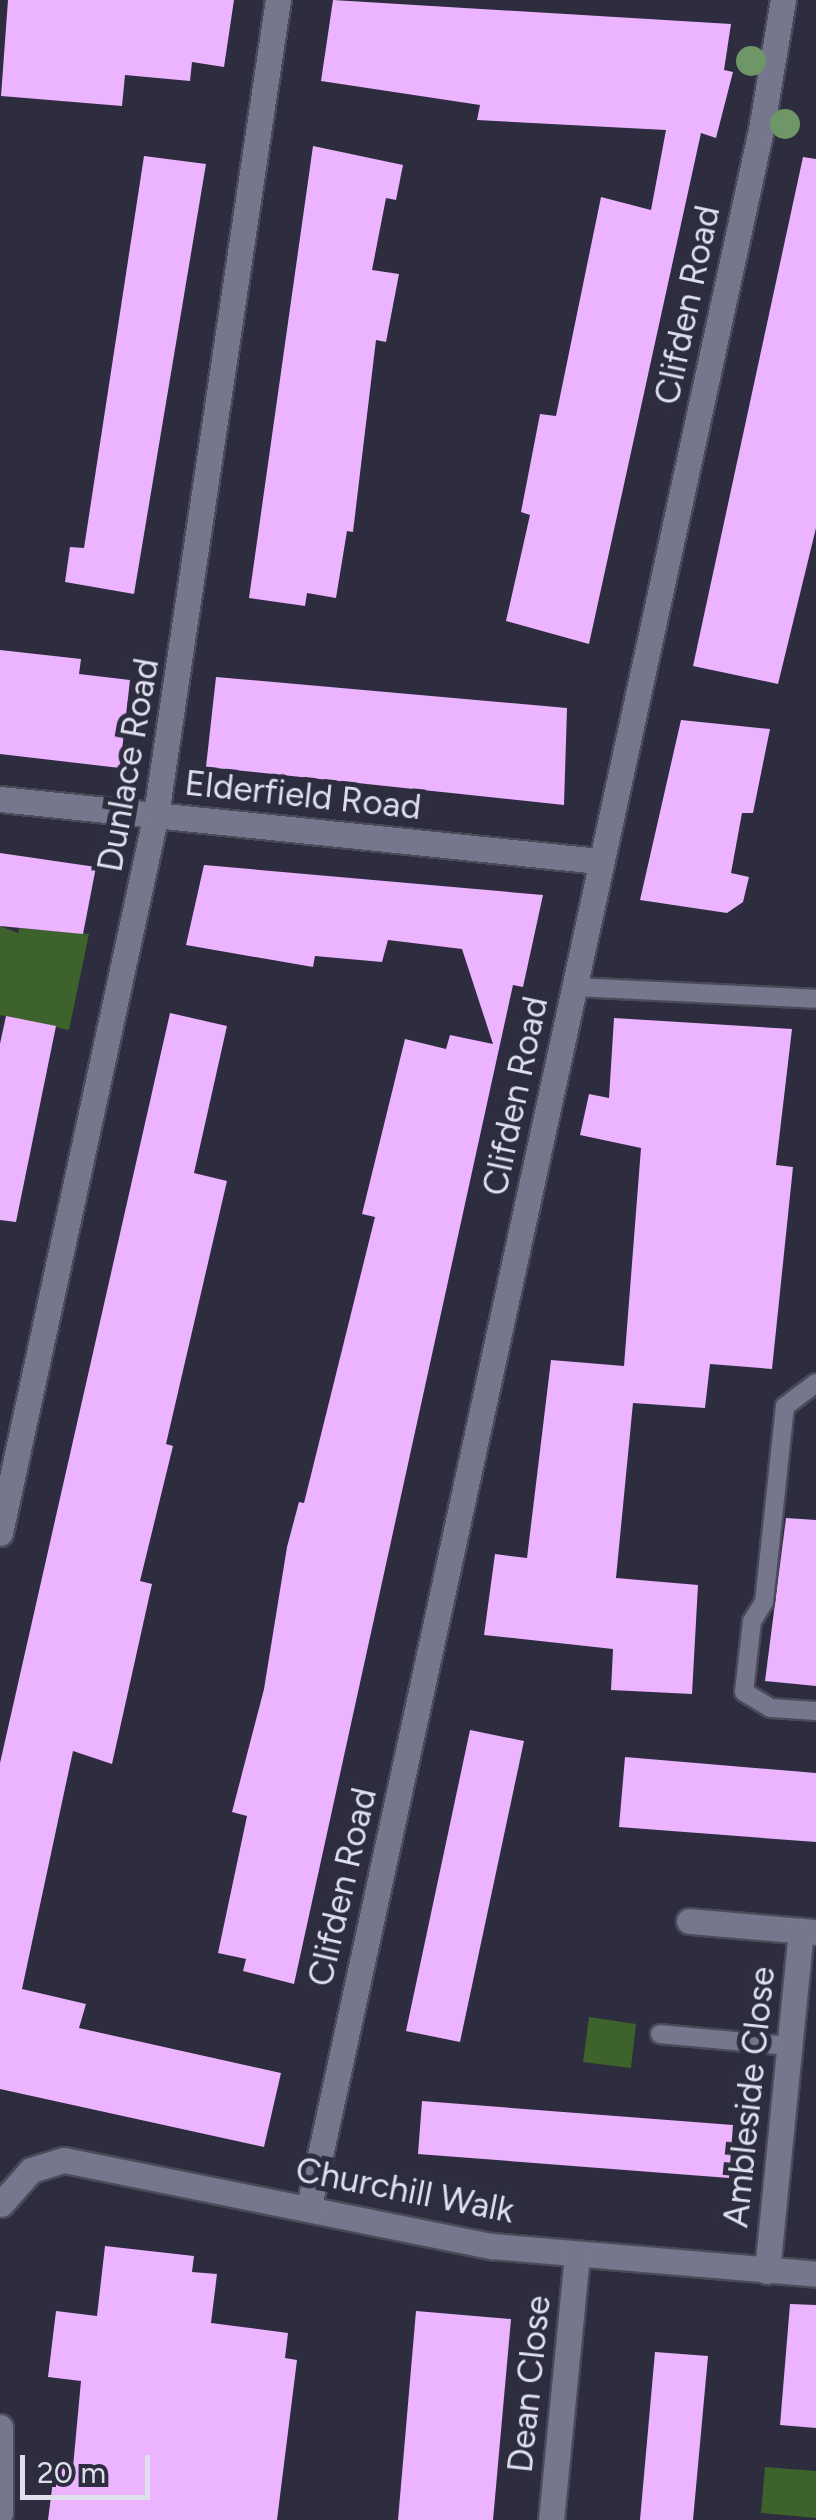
<!DOCTYPE html>
<html>
<head>
<meta charset="utf-8">
<style>
  body { margin:0 }
  #map { position:relative; width:816px; height:2520px; overflow:hidden; background:#2d2d3f; font-family:Figtree,sans-serif }
  div>[style] { position:absolute }
  [style*='--x'] { left:calc(var(--x)*1px); top:calc(var(--y)*1px); width:calc(var(--w)*1px); rotate:calc(var(--a)*1deg) }
  .green>* { inset:0; background:#3d622b }
  .building>* { inset:0; background:#ecb3ff }
  .roads { filter:drop-shadow(2px 0 #4a4a59) drop-shadow(-2px 0 #4a4a59) drop-shadow(0 2px #4a4a59) drop-shadow(0 -2px #4a4a59) }
  .service>* { height:18px; margin:-9px; padding:0 9px; transform-origin:9px; border-radius:9px; background:#76768c }
  .minor>* { height:25px; margin:-12.5px; padding:0 12.5px; transform-origin:12.5px; border-radius:12.5px; background:#76768c }
  .tertiary>* { height:25px; margin:-12.5px; padding:0 12.5px; transform-origin:12.5px; border-radius:12.5px; background:#76768c }
  .trees>* { width:30px; height:30px; margin:-15px; border-radius:50%; background:#6f9666 }
  span { translate:-50% -50%; white-space:nowrap; text-align:center; line-height:1.15; -webkit-text-stroke:10px #2d2d3f; paint-order:stroke }
  .street-label { font-size:35px; color:#dfe0ec }
  .scale { position:absolute; left:20px; top:2455px; width:130px; height:45px; box-sizing:border-box; border:5px solid #dfe0ec; border-top:0; padding-left:12px; font-size:30px; line-height:35px; white-space:nowrap; color:#dfe0ec; -webkit-text-stroke:8px #2d2d3f; paint-order:stroke }
</style>
</head>
<body>
<div id="map">
  <div class="green">
    <i style="clip-path:polygon(0 926px,18px 933px,19px 928px,89px 934px,69px 1030px,0 1015px)"></i>
    <i style="clip-path:polygon(589px 2017px,636px 2024px,631px 2068px,583px 2062px)"></i>
    <i style="clip-path:polygon(765px 2467px,816px 2471px,816px 2518px,761px 2513px)"></i>
  </div>
  <div class="building">
    <i style="clip-path:polygon(8px 0,234px 0,224px 67px,192px 62px,190px 81px,125px 75px,122px 106px,1px 96px)"></i>
    <i style="clip-path:polygon(333px 0,731px 24px,724px 70px,733px 72px,716px 138px,701px 133px,589px 644px,506px 621px,530px 515px,521px 512px,540px 414px,556px 416px,601px 197px,651px 210px,666px 130px,477px 120px,480px 105px,321px 81px)"></i>
    <i style="clip-path:polygon(313px 146px,403px 165px,396px 200px,386px 198px,372px 270px,399px 274px,386px 342px,376px 340px,353px 532px,347px 531px,336px 598px,307px 593px,305px 606px,249px 598px)"></i>
    <i style="clip-path:polygon(144px 156px,206px 164px,134px 594px,65px 582px,70px 547px,84px 548px)"></i>
    <i style="clip-path:polygon(803px 157px,816px 159px,816px 528px,778px 684px,693px 666px)"></i>
    <i style="clip-path:polygon(0 650px,81px 659px,79px 674px,130px 680px,120px 768px,0 754px)"></i>
    <i style="clip-path:polygon(216px 677px,567px 708px,564px 805px,206px 767px)"></i>
    <i style="clip-path:polygon(681px 720px,770px 729px,753px 813px,742px 813px,731px 873px,749px 877px,743px 902px,727px 913px,640px 900px)"></i>
    <i style="clip-path:polygon(0 853px,96px 867px,83px 934px,0 926px)"></i>
    <i style="clip-path:polygon(204px 865px,543px 895px,523px 987px,513px 985px,294px 1984px,243px 1971px,246px 1959px,218px 1953px,247px 1816px,232px 1812px,264px 1689px,287px 1547px,299px 1502px,304px 1503px,375px 1217px,362px 1214px,405px 1039px,446px 1049px,450px 1035px,493px 1044px,462px 949px,388px 940px,382px 962px,315px 956px,313px 967px,186px 945px)"></i>
    <i style="clip-path:polygon(170px 1013px,227px 1026px,194px 1173px,227px 1181px,166px 1444px,173px 1446px,140px 1581px,152px 1584px,112px 1764px,73px 1751px,22px 1989px,86px 2004px,79px 2028px,281px 2073px,264px 2147px,0 2089px,0 1763px)"></i>
    <i style="clip-path:polygon(6px 1016px,56px 1026px,16px 1222px,0 1220px,0 1044px)"></i>
    <i style="clip-path:polygon(614px 1018px,792px 1029px,776px 1165px,793px 1167px,772px 1369px,710px 1364px,705px 1408px,633px 1403px,616px 1578px,698px 1585px,692px 1694px,611px 1690px,613px 1649px,484px 1635px,495px 1554px,527px 1558px,551px 1360px,624px 1366px,641px 1148px,580px 1135px,589px 1094px,609px 1098px)"></i>
    <i style="clip-path:polygon(786px 1518px,816px 1520px,816px 1686px,765px 1681px)"></i>
    <i style="clip-path:polygon(470px 1730px,524px 1741px,460px 2042px,406px 2031px)"></i>
    <i style="clip-path:polygon(625px 1757px,816px 1773px,816px 1842px,619px 1827px)"></i>
    <i style="clip-path:polygon(422px 2101px,733px 2125px,729px 2178px,418px 2154px)"></i>
    <i style="clip-path:polygon(105px 2246px,194px 2256px,192px 2272px,217px 2274px,211px 2323px,288px 2333px,285px 2358px,297px 2360px,277px 2520px,48px 2520px,55px 2465px,73px 2467px,81px 2381px,48px 2377px,56px 2311px,97px 2316px)"></i>
    <i style="clip-path:polygon(790px 2304px,816px 2305px,816px 2428px,780px 2425px)"></i>
    <i style="clip-path:polygon(416px 2311px,511px 2319px,493px 2520px,398px 2520px)"></i>
    <i style="clip-path:polygon(655px 2352px,708px 2356px,693px 2520px,640px 2520px)"></i>
  </div>
  <div class="roads">
    <div class="service">
      <i style="--x:574;--y:987;--w:242;--a:2.8"></i>
      <i style="--x:816;--y:1383;--w:39;--a:143"></i>
      <i style="--x:785;--y:1406;--w:197;--a:96.1"></i>
      <i style="--x:764;--y:1602;--w:22;--a:122"></i>
      <i style="--x:752;--y:1621;--w:71;--a:96.4"></i>
      <i style="--x:744;--y:1692;--w:31;--a:31"></i>
      <i style="--x:771;--y:1708;--w:45;--a:3.8"></i>
      <i style="--x:660;--y:2034;--w:131;--a:5.3"></i>
    </div>
    <div class="minor">
      <i style="--x:0;--y:799;--w:602;--a:5.91"></i>
      <i style="--x:0;--y:1533;--w:736;--a:-77.76"></i>
      <i style="--x:156;--y:814;--w:823;--a:-81.48"></i>
      <i style="--x:689;--y:1921;--w:127;--a:5"></i>
      <i style="--x:1;--y:2204;--w:45;--a:-48.6"></i>
      <i style="--x:31;--y:2170;--w:34;--a:-17"></i>
      <i style="--x:64;--y:2160;--w:437;--a:11.4"></i>
      <i style="--x:492;--y:2246;--w:325;--a:4.9"></i>
      <i style="--x:309;--y:2206;--w:2125;--a:-77.72"></i>
      <i style="--x:761;--y:130;--w:132;--a:-80.4"></i>
      <i style="--x:767;--y:2271;--w:342;--a:-84.3"></i>
      <i style="--x:551;--y:2520;--w:266;--a:-84.4"></i>
    </div>
    <div class="tertiary">
      <i style="--x:0;--y:2427;--w:86;--a:90"></i>
    </div>
  </div>
  <div class="trees">
    <i style="left:751px;top:61px"></i>
    <i style="left:785px;top:124px"></i>
  </div>
  <div class="street-label">
    <span style="left:687px;top:305px;rotate:-78deg">Clifden Road</span>
    <span style="left:128px;top:765px;rotate:-80deg">Dunlace Road</span>
    <span style="left:303px;top:795px;rotate:6deg">Elderfield Road</span>
    <span style="left:515px;top:1096px;rotate:-78deg">Clifden Road</span>
    <span style="left:342px;top:1887px;rotate:-77deg">Clifden Road</span>
    <span style="left:749px;top:2097px;rotate:-84deg">Ambleside Close</span>
    <span style="left:405px;top:2190px;rotate:11deg">Churchill Walk</span>
    <span style="left:529px;top:2384px;rotate:-84deg">Dean Close</span>
  </div>
  <div class="scale">20 m</div>
</div>
</body>
</html>
